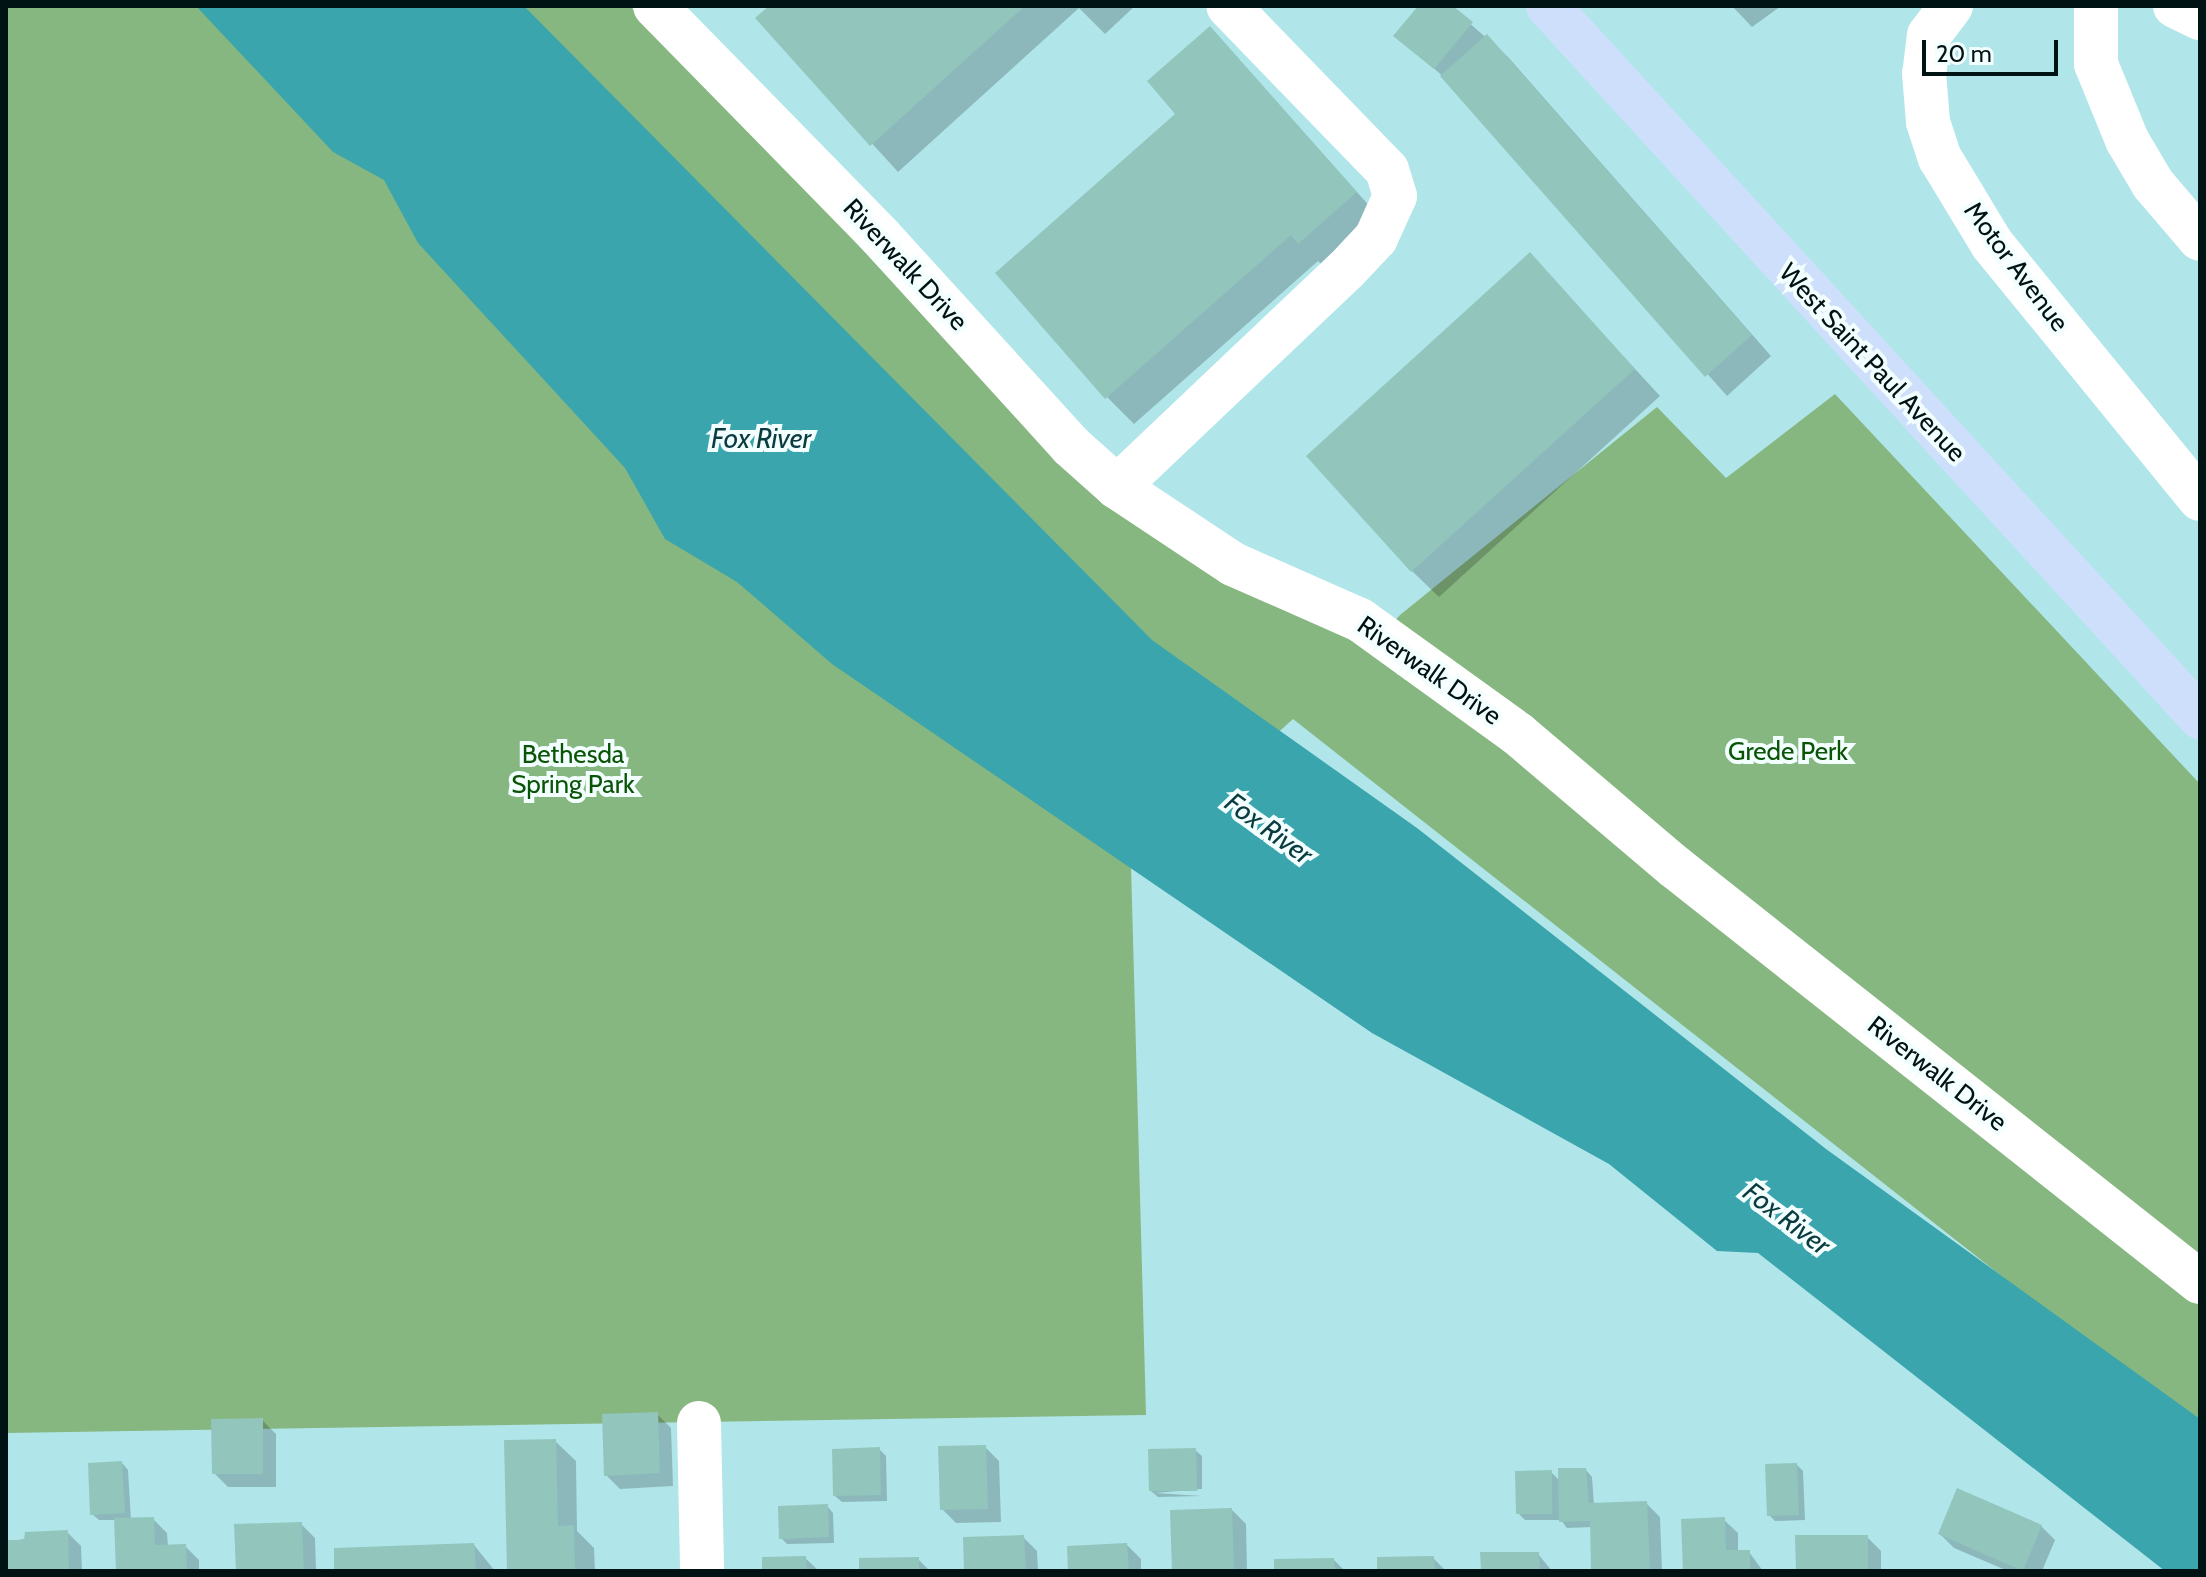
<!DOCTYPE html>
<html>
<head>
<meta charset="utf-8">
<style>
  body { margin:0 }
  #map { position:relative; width:2206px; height:1577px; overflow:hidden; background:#b0e6ea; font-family:Cabin,sans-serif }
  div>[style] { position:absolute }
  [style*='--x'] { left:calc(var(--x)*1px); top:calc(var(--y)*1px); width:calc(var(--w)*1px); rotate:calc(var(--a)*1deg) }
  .green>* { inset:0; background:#87b781 }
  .water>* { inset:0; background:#3aa5ad }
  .shadow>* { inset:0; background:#0003 }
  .building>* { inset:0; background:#92c5bc }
  .minor>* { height:44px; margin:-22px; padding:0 22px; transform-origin:22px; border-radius:22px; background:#fff }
  .major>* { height:44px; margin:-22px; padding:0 22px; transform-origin:22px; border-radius:22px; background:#cedffc }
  span { translate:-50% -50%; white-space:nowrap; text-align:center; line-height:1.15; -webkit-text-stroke:8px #f3feff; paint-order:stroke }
  .street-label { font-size:26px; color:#001314 }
  .park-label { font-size:26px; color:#095405 }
  .water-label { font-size:28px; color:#093b3f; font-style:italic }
  .frame { position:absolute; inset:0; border:8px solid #001314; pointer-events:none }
  .scale { position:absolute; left:1922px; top:40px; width:136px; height:36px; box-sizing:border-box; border:4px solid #001314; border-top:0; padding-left:10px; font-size:24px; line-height:28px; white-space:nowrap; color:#001314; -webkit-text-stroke:6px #f3feff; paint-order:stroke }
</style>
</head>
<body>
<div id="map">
  <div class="green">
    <i style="clip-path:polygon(6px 6px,629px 6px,646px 18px,1014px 412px,1373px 645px,1400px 615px,1657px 407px,1726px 478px,1835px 394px,2200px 784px,2200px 1432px,1293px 719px,1131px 865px,1146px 1415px,6px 1433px)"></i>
  </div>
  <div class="water">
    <i style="clip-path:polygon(196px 6px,524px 6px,1152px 640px,1417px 828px,1826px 1149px,2200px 1419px,2200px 1571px,2165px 1571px,1758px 1253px,1717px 1251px,1609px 1164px,1372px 1033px,832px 664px,737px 582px,665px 539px,625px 468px,418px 243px,384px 180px,333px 152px)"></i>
  </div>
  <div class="shadow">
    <i style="clip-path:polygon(772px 6px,1135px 6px,1105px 34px,1079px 8px,898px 172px,758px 18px)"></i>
    <i style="clip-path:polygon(1421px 6px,1450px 6px,1508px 57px,1771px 356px,1727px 396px,1445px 78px,1396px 36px)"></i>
    <i style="clip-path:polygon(1732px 6px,1781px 6px,1752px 27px)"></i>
    <i style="clip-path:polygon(1210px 28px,1382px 220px,1326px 269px,1318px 261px,1134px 424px,1107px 397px,1178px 114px)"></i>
    <i style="clip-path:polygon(1530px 255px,1660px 396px,1439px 597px,1412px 571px)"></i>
    <i style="clip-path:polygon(657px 1414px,671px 1428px,673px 1486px,620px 1489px,606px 1475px)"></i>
    <i style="clip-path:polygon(262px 1420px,276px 1434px,276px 1487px,228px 1487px,214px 1473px)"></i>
    <i style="clip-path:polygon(555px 1441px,576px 1461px,577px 1531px,594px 1548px,595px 1571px,509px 1571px)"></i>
    <i style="clip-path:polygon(985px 1447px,999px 1461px,1001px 1522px,956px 1523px,942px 1509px)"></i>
    <i style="clip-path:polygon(879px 1449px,886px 1456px,887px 1501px,842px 1502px,835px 1496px)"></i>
    <i style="clip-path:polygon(1195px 1450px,1202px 1456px,1202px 1489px,1155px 1493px,1202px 1496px,1158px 1497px,1151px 1491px)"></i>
    <i style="clip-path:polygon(122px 1463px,128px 1470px,131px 1520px,153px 1519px,167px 1533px,168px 1546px,185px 1546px,199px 1560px,199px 1571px,118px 1571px,116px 1520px,99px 1520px,92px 1514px)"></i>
    <i style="clip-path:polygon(1797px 1465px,1803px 1471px,1805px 1520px,1775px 1521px,1769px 1515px)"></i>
    <i style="clip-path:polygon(1586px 1470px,1592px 1477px,1594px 1505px,1646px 1503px,1660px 1517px,1662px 1571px,1593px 1571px,1592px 1527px,1567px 1528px,1561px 1520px,1525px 1520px,1518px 1513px,1551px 1472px,1560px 1481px)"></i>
    <i style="clip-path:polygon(827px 1506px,833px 1513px,834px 1543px,787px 1544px,781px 1538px)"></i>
    <i style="clip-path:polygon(1232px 1510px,1246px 1524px,1247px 1571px,1174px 1571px)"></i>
    <i style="clip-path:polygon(1724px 1520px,1738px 1533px,1738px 1552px,1749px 1552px,1763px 1571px,1685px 1571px)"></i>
    <i style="clip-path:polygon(301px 1524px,315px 1538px,316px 1571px,238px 1571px)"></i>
    <i style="clip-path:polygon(2041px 1526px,2055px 1540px,2042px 1571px,2008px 1571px,1954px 1548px,1940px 1534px)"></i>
    <i style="clip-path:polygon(67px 1532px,81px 1546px,82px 1571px,6px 1571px,6px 1542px)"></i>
    <i style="clip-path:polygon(1023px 1537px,1037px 1551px,1038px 1571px,966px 1571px)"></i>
    <i style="clip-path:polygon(1867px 1537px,1881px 1551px,1881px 1571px,1798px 1571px)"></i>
    <i style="clip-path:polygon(474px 1545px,495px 1571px,336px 1571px)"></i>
    <i style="clip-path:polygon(1127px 1545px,1141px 1559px,1141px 1571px,1070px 1571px)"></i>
    <i style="clip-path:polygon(1538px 1554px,1552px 1571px,1483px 1571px)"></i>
    <i style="clip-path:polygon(805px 1558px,819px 1571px,764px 1571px)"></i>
    <i style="clip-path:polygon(1433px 1558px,1446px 1571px,1379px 1571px)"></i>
    <i style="clip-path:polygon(918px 1559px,930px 1571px,861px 1571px)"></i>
    <i style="clip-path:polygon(1334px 1560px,1345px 1571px,1276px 1571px)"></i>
  </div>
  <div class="building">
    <i style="clip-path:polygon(769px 6px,1025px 6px,870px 146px,755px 18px)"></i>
    <i style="clip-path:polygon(1418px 6px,1453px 6px,1473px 22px,1434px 69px,1393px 36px)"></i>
    <i style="clip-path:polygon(1210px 26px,1357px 192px,1298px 244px,1291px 235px,1105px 399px,995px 273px,1175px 114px,1147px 81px)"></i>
    <i style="clip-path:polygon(1487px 34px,1752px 335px,1705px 377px,1440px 76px)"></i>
    <i style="clip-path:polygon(1530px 252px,1635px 369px,1411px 572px,1306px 456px)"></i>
    <i style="clip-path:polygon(658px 1412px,660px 1473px,604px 1476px,602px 1414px)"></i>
    <i style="clip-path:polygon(263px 1418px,263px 1474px,212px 1474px,211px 1419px)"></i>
    <i style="clip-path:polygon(556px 1439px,558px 1526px,574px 1525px,575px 1571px,507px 1571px,504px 1440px)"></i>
    <i style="clip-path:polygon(986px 1445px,988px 1509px,940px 1510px,938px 1446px)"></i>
    <i style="clip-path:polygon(880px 1447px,881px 1495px,833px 1496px,832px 1449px)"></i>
    <i style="clip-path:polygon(1196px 1448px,1197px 1491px,1149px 1491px,1148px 1449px)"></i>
    <i style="clip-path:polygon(122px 1461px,125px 1513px,90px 1515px,88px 1463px)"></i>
    <i style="clip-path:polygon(1797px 1463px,1799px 1515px,1767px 1516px,1765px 1464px)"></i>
    <i style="clip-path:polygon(1558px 1468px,1586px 1468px,1589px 1503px,1647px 1501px,1650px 1571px,1591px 1571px,1590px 1521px,1559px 1522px)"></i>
    <i style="clip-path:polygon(1552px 1470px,1552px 1514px,1516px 1514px,1515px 1471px)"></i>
    <i style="clip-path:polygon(1957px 1488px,2042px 1525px,2023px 1571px,1938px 1534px)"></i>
    <i style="clip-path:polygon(828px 1504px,829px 1537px,779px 1539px,778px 1506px)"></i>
    <i style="clip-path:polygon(1232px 1508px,1234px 1571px,1172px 1571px,1170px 1510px)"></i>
    <i style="clip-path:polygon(154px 1517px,155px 1545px,186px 1544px,187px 1571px,116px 1571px,114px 1518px)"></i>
    <i style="clip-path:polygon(1725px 1517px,1726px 1550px,1750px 1550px,1750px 1571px,1683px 1571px,1681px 1519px)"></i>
    <i style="clip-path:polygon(302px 1522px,304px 1571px,236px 1571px,234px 1524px)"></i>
    <i style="clip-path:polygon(68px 1530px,69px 1571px,6px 1571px,6px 1540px,24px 1540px,25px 1532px)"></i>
    <i style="clip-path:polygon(1024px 1535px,1026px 1571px,964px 1571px,963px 1537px)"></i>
    <i style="clip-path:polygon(1795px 1535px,1868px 1535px,1868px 1571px,1796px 1571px)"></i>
    <i style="clip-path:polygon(474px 1543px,476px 1571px,334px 1571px,334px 1548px)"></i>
    <i style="clip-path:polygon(1127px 1543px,1129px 1571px,1068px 1571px,1067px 1546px)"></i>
    <i style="clip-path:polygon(1480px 1552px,1539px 1552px,1540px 1571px,1481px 1571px)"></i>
    <i style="clip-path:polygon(806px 1556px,807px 1571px,762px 1571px,762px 1557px)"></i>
    <i style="clip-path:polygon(1434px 1556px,1435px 1571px,1377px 1571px,1377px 1557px)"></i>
    <i style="clip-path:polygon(919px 1557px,919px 1571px,859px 1571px,859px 1558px)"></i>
    <i style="clip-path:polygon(1334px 1558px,1335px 1571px,1274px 1571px,1274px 1559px)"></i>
  </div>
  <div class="minor">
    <i style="--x:655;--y:6;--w:323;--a:45.6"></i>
    <i style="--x:881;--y:237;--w:282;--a:47.7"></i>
    <i style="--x:1071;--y:446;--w:62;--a:41.7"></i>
    <i style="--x:1117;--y:487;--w:139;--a:33.6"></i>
    <i style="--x:1233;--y:564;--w:139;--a:23.8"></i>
    <i style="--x:1360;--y:620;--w:195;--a:35.8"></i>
    <i style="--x:1518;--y:734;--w:206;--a:40.3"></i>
    <i style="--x:1675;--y:867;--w:669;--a:38.33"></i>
    <i style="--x:1951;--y:6;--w:36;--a:127"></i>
    <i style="--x:1929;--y:35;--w:38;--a:97"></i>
    <i style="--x:1924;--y:73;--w:49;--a:85.3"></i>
    <i style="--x:1928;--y:122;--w:38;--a:72"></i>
    <i style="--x:1940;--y:158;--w:100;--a:58.8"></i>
    <i style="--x:1992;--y:244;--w:329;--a:50.8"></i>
    <i style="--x:2096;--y:6;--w:58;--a:90"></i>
    <i style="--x:2096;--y:64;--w:82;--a:67.8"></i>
    <i style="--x:2127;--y:140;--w:51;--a:59.4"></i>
    <i style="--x:2153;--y:184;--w:72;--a:49.5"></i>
    <i style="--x:2175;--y:6;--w:28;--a:26"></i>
    <i style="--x:1117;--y:487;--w:315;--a:-43.5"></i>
    <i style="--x:1346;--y:270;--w:44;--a:-46.8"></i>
    <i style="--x:1376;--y:238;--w:46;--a:-65.7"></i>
    <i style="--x:1395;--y:196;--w:27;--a:-107"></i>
    <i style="--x:1387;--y:170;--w:228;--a:-134.1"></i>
    <i style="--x:699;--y:1423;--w:148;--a:88.8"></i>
  </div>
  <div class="major">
    <i style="--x:1548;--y:6;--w:965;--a:47.48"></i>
  </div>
  <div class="street-label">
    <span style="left:905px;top:265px;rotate:47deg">Riverwalk Drive</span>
    <span style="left:2016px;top:267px;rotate:53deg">Motor Avenue</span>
    <span style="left:1872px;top:363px;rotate:47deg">West Saint Paul Avenue</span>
    <span style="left:1429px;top:671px;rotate:35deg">Riverwalk Drive</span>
    <span style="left:1937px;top:1074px;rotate:38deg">Riverwalk Drive</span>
  </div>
  <div class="park-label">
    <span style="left:1788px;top:752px">Grede Perk</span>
    <span style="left:573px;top:770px">Bethesda<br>Spring Park</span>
  </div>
  <div class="water-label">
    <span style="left:761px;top:438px">Fox River</span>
    <span style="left:1269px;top:828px;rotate:36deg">Fox River</span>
    <span style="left:1787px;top:1218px;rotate:37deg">Fox River</span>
  </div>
  <div class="frame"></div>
  <div class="scale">20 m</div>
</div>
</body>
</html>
